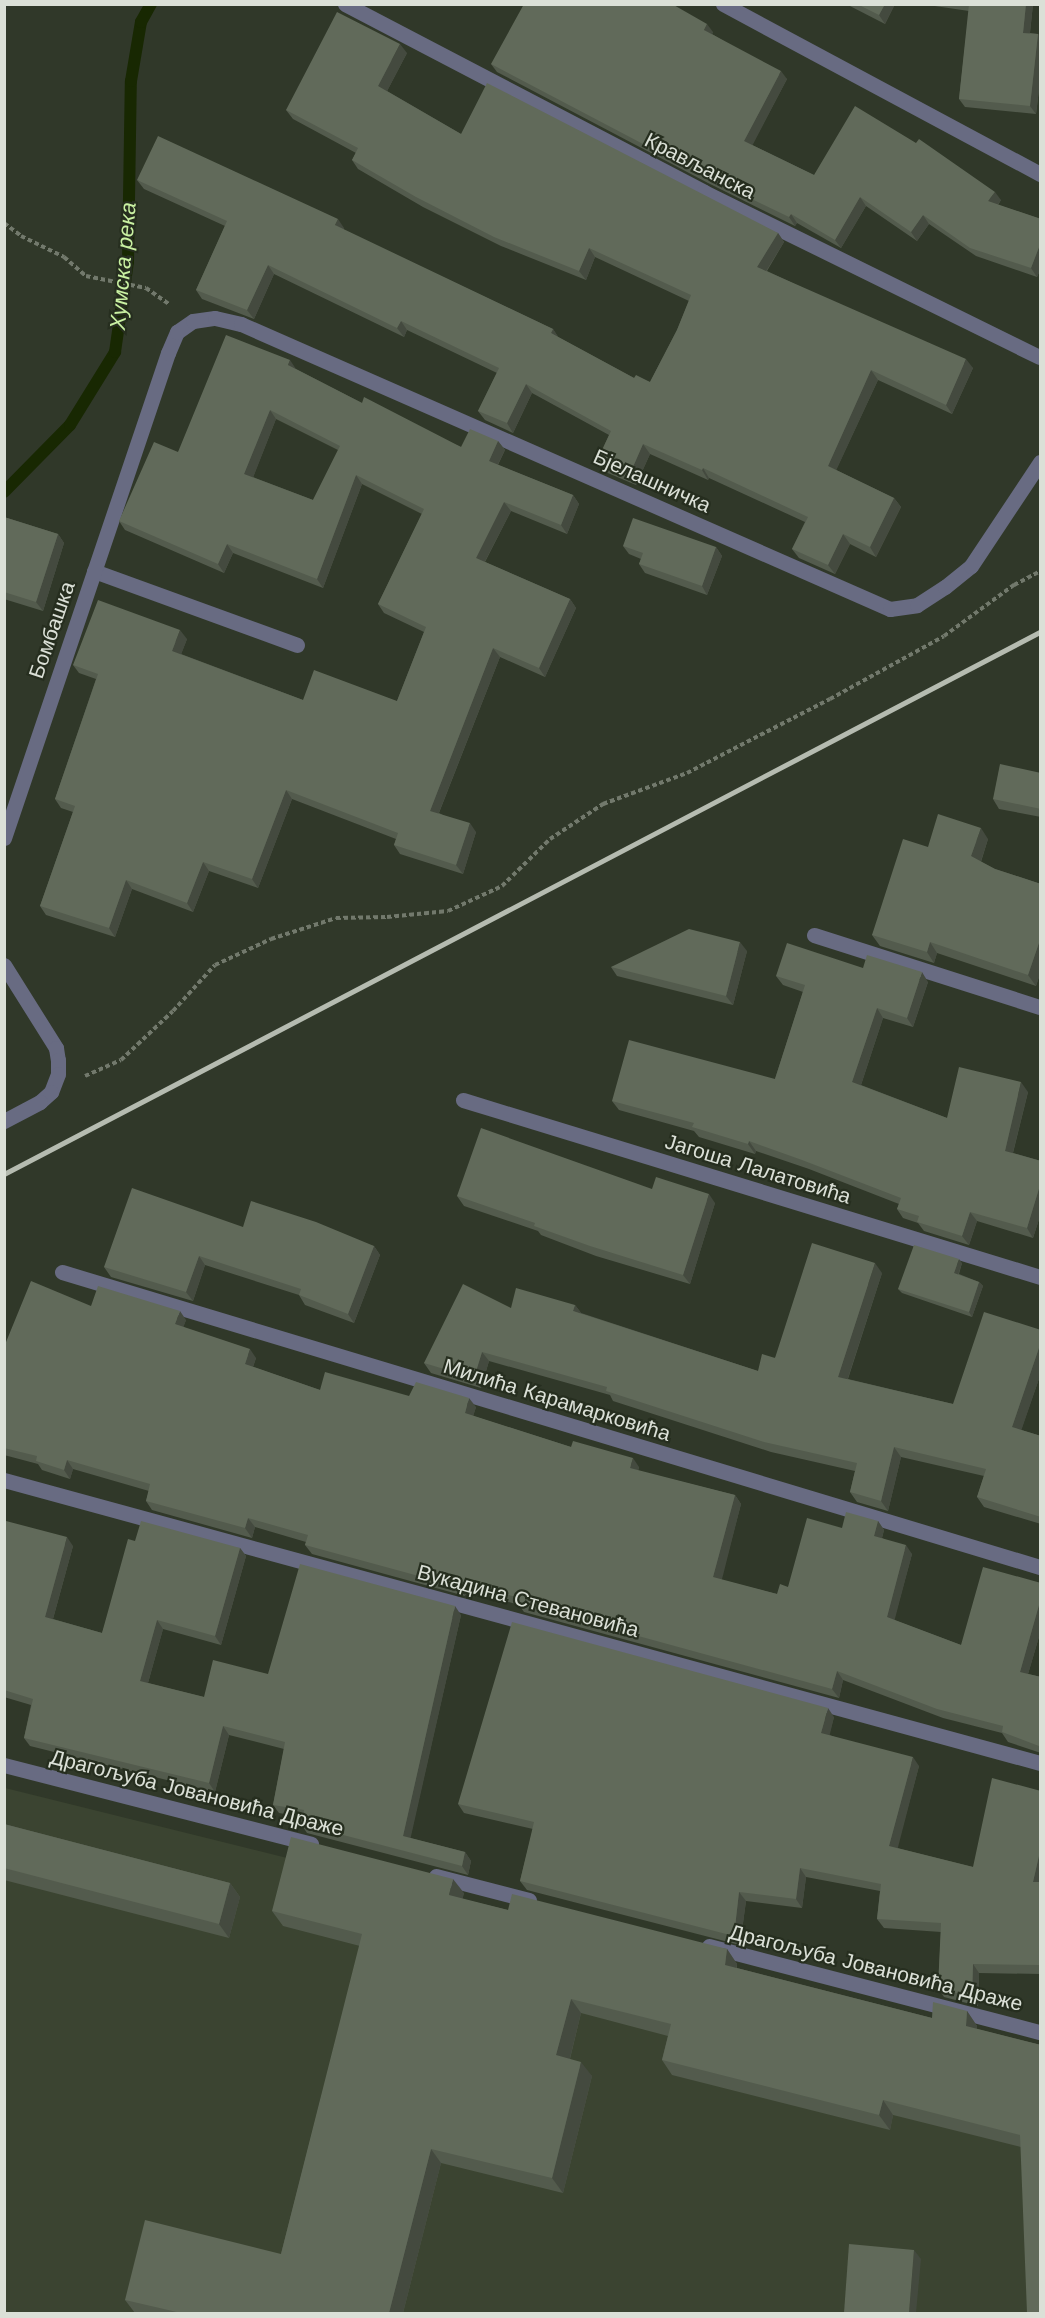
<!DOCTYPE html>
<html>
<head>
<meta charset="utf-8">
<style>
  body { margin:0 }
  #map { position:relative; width:1045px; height:2318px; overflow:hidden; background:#303829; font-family:"Work Sans",sans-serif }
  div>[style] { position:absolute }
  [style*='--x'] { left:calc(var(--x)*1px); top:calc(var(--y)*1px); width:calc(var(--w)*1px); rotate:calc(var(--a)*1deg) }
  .built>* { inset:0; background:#3b4431 }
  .stream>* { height:12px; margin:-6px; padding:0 6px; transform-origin:6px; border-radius:6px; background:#182802 }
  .path>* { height:4px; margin-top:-2px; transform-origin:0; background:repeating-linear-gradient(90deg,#72796c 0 4.5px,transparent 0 7.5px) }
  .lane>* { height:15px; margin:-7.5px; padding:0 7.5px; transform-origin:7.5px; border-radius:7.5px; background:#686b82 }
  .street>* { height:15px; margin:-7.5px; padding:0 7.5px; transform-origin:7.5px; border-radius:7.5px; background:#686b82 }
  .rail>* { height:4.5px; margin:-2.25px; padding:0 2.25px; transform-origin:2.25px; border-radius:2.25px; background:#b5bbb0 }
  .wall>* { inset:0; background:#535b4d }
  .shaded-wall>* { inset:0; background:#444a3f }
  .building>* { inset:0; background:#616a5a }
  span { translate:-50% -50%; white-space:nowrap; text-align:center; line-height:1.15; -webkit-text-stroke:4.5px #262e1f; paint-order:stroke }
  .street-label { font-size:21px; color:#dbe0d7 }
  .water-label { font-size:22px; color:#c9f1a2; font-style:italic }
  .frame { position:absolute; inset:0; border:6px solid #dbe0d7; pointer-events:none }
</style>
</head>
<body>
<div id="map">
  <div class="built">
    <i style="clip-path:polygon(5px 1788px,1040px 2045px,1040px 2313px,5px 2314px)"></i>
  </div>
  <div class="stream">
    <i style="--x:4;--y:492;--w:94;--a:-45.4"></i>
    <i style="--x:70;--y:425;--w:86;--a:-58.3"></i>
    <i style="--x:115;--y:352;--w:91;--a:-81.8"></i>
    <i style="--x:128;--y:262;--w:181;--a:-89.1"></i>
    <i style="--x:131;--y:81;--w:60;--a:-80.4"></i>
    <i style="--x:141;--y:22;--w:21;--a:-61"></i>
  </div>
  <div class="path">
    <i style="--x:4;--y:223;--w:21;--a:37"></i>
    <i style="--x:21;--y:236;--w:48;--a:26"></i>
    <i style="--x:64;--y:257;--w:29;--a:41"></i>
    <i style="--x:86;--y:276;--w:61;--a:11.3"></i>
    <i style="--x:146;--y:288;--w:29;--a:35"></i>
    <i style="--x:85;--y:1076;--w:39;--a:-24"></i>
    <i style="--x:121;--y:1060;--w:71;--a:-43.3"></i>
    <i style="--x:173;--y:1011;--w:62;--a:-47.6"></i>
    <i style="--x:215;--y:965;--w:62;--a:-24.9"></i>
    <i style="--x:271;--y:939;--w:68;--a:-17.9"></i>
    <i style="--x:336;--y:918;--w:51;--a:-1.1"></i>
    <i style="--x:387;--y:917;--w:61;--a:-5.6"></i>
    <i style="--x:448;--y:911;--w:60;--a:-24.8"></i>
    <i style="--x:502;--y:886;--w:67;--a:-44.4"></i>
    <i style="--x:550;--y:839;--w:64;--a:-33.4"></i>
    <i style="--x:603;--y:804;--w:90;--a:-20.3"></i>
    <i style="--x:687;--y:773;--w:161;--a:-27.4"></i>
    <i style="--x:830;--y:699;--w:130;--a:-28.9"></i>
    <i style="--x:944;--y:636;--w:87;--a:-36.1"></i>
    <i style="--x:1014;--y:585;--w:30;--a:-28"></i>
  </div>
  <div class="lane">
    <i style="--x:814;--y:935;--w:237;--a:17.7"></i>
  </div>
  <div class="street">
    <i style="--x:345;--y:4;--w:405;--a:27.6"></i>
    <i style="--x:704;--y:192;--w:374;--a:26.2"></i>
    <i style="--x:723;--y:4;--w:360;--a:28.2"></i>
    <i style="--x:94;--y:571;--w:216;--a:20"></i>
    <i style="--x:4;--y:838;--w:512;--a:-71.32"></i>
    <i style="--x:168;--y:353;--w:23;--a:-67"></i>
    <i style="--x:177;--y:332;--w:19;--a:-35"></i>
    <i style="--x:193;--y:321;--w:22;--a:-8"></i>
    <i style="--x:215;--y:318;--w:27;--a:13"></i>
    <i style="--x:241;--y:324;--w:709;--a:23.71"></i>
    <i style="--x:890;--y:609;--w:27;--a:-8"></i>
    <i style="--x:917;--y:605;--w:33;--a:-33"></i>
    <i style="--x:945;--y:587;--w:33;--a:-39"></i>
    <i style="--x:971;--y:566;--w:125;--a:-56.4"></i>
    <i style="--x:4;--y:965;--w:98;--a:57.9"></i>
    <i style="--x:56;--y:1048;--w:12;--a:81"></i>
    <i style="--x:58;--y:1060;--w:14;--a:90"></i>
    <i style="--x:58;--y:1074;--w:19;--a:111"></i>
    <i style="--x:51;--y:1092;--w:15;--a:138"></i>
    <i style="--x:40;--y:1102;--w:41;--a:152.2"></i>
    <i style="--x:463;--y:1100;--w:604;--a:17.05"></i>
    <i style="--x:62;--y:1272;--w:1022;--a:16.79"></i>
    <i style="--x:4;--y:1480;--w:1074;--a:15.28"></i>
    <i style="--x:4;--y:1765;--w:317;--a:14.4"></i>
    <i style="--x:436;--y:1876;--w:96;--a:14.5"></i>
    <i style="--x:709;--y:1946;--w:342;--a:14.6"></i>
  </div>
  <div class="rail">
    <i style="--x:4;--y:1174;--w:1169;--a:-27.62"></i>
  </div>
  <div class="wall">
    <i style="clip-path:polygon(846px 4px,895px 4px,885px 24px)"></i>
    <i style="clip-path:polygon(921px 4px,1033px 4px,1030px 33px,1038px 34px,1041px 38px,1041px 73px,1036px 114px,965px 107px,959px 99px,969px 11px)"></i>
    <i style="clip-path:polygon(713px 32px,712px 34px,787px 79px,752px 145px,814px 175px,1001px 200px,998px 205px,1041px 219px,1041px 268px,1037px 277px,976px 256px,929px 224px,917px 241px,866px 206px,841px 248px,797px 223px,795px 226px,708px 183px,497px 72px,491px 64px)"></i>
    <i style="clip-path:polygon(407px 53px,387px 91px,461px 134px,778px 233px,784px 242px,767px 271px,973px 368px,952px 414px,878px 380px,836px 470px,894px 498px,901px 507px,876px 557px,850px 544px,835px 574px,799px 558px,792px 549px,805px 522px,709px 478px,708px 480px,650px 454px,636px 485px,603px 471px,597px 461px,609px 435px,532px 393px,513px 433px,485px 420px,478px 411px,497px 373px,407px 330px,404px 337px,274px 274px,254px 319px,202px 299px,196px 290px,225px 226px,144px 189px,137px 180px,344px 228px,343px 230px,553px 329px,558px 337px,634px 378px,650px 382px,677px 330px,689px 301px,595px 257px,586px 280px,501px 246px,423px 207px,358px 169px,352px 160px,356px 153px,293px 119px,286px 110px)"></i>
    <i style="clip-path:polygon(evenodd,296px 369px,362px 403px,461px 447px,498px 441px,505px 450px,498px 465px,573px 495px,579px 504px,567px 534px,511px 511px,485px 562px,570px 599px,576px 608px,545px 677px,500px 657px,439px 813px,476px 832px,463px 874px,400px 854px,394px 845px,396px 839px,292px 799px,258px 888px,209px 871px,193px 912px,132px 889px,115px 937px,46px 915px,40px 906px,73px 812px,61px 808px,55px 799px,96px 679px,79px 673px,73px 665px,187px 639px,181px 654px,303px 700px,397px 701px,424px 632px,384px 613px,378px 604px,422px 514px,362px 484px,323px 588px,233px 553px,224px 573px,125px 530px,119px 521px,178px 452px,296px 369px,276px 419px,338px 450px,313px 500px,253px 477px,276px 419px)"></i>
    <i style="clip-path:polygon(4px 517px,58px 534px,64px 543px,43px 611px,4px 599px)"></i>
    <i style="clip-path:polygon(623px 546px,716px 547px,722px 556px,707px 595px,645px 573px,639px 564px,641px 559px,629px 554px)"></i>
    <i style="clip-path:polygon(1041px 773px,1041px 817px,999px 809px,993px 799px)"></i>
    <i style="clip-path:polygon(988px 839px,981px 862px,995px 869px,1041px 884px,1041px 971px,1036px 986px,937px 953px,934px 963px,880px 946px,872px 935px,928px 847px)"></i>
    <i style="clip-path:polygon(747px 951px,733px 1005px,617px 976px,611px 967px)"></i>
    <i style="clip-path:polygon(863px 968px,928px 982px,913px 1027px,883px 1018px,861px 1085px,947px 1118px,1028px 1092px,1013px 1153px,1041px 1161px,1041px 1213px,1033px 1238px,977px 1221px,969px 1245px,924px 1231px,918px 1223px,903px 1218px,897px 1209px,899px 1204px,809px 1169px,756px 1151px,755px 1154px,699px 1137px,694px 1131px,619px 1110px,612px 1101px,775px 1079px,803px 992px,783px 985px,776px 976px)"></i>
    <i style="clip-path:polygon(652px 1189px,715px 1203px,690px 1284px,596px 1256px,541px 1235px,538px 1231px,464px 1206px,457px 1196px)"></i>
    <i style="clip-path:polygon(243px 1227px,374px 1246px,380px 1255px,354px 1323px,305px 1305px,299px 1295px,205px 1265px,193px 1301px,111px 1277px,104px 1267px)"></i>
    <i style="clip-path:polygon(962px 1263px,959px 1274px,979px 1282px,983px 1286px,972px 1317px,902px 1293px,898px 1289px)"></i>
    <i style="clip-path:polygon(882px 1273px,848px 1379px,953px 1404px,1041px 1330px,1041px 1373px,1021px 1430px,1041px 1436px,1041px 1524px,984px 1507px,977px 1497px,984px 1476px,901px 1457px,888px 1511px,857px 1502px,850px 1492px,855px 1471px,771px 1452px,613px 1401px,610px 1395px,489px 1361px,481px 1388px,431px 1373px,424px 1363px,511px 1308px,575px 1305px,581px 1313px,758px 1371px)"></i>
    <i style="clip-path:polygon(91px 1306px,186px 1320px,183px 1327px,256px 1358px,253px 1367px,320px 1390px,409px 1396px,476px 1407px,473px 1416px,571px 1447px,639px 1467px,638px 1471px,735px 1495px,741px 1504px,721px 1580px,777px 1594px,788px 1587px,842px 1528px,878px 1521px,884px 1530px,882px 1538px,912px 1554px,894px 1620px,961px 1645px,1041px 1583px,1041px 1630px,1028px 1674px,1041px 1677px,1041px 1753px,1008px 1742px,1002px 1733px,943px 1718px,843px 1680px,839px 1698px,524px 1612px,519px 1605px,467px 1590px,465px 1596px,312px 1554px,305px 1545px,306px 1542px,255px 1527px,252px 1538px,152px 1510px,146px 1501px,149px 1491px,73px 1469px,70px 1479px,42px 1470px,38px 1464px,4px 1455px,4px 1347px)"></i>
    <i style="clip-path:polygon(4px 1528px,73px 1546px,53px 1619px,102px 1633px,135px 1541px,240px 1548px,246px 1556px,221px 1645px,163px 1629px,148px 1683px,204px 1697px,268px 1674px,461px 1615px,410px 1838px,465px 1852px,471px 1861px,468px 1875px,307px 1833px,301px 1824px,302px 1817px,279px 1813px,273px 1805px,284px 1749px,229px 1735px,215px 1792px,30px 1746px,24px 1738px,31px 1705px,4px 1697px)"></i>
    <i style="clip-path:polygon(834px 1717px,829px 1735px,919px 1766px,897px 1848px,973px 1867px,1041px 1791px,1041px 1974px,979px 1973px,978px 2006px,944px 1997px,938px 1988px,941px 1932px,884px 1928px,877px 1919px,880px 1891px,806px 1877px,802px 1908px,746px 1901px,740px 1945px,527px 1890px,520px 1881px,533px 1829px,464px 1813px,458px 1804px)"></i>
    <i style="clip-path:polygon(4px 1824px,230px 1883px,240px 1897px,229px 1938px,4px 1880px)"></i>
    <i style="clip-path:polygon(464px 1893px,462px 1899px,508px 1910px,727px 1949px,737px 1964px,737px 1968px,932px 2018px,967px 2011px,977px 2026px,977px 2029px,1041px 2045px,1021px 2147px,893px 2115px,890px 2130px,672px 2075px,662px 2060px,668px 2036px,581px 2013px,570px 2059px,592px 2076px,563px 2193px,441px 2163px,403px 2313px,135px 2313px,125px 2300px,281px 2254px,360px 1946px,283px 1926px,272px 1911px)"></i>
  </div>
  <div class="shaded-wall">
    <i style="clip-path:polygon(885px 4px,895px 4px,885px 24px,879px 15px)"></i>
    <i style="clip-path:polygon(1026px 4px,1033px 4px,1029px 41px,1023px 33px)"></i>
    <i style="clip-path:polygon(707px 24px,713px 32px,710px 39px,704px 30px)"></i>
    <i style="clip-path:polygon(1038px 34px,1041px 38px,1041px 73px,1036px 114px,1030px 106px)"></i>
    <i style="clip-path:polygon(400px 44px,407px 53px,385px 95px,378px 86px)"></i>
    <i style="clip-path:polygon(781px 71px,787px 79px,750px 150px,744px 141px)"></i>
    <i style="clip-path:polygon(995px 192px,1001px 200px,994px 210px,988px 201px)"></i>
    <i style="clip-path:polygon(860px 197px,866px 206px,841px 248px,835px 240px)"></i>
    <i style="clip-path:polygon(791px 214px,797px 223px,795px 226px,789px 217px)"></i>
    <i style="clip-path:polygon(923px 215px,929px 224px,917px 241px,911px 232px)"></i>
    <i style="clip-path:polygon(338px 219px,344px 228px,341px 235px,335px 225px)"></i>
    <i style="clip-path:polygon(778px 233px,784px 242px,763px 276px,757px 267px)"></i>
    <i style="clip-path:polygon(1041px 242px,1041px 268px,1037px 277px,1031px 268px)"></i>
    <i style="clip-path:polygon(589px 248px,595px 257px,586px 280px,579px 271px)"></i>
    <i style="clip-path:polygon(268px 265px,274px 274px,254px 319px,247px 310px)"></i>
    <i style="clip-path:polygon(401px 321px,407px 330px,404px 337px,397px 328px)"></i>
    <i style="clip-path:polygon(553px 329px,559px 338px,551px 333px)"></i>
    <i style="clip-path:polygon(966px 359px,973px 368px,952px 414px,946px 405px)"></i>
    <i style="clip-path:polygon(290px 360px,296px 369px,294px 374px,288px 365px)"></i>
    <i style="clip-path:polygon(871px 370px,878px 380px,834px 475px,828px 466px)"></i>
    <i style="clip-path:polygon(526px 384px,532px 393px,513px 433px,507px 423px)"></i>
    <i style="clip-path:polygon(270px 410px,276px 419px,251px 483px,244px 474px)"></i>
    <i style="clip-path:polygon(498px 441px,505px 450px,495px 470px,489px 461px)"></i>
    <i style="clip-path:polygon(643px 444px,650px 454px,636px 485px,629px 476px)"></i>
    <i style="clip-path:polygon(703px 468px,709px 478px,708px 480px,702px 470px)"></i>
    <i style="clip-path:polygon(356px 475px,362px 484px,323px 588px,317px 579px)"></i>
    <i style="clip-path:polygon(573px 495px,579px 504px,567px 534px,561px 525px)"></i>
    <i style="clip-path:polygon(894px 498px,901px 507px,876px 557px,870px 547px)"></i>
    <i style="clip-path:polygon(504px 502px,511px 511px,482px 567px,476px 558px)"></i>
    <i style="clip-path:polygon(58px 534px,64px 543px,43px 611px,36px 602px)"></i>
    <i style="clip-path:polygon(843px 534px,850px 544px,835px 574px,828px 565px)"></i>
    <i style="clip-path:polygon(227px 544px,233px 553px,224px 573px,218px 564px)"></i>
    <i style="clip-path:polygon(716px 547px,722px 556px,707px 595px,702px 586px)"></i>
    <i style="clip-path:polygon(570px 599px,576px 608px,545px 677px,539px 668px)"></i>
    <i style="clip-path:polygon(180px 630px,187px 639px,179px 660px,172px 651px)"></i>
    <i style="clip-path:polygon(493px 648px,500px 657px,436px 820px,430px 811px)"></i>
    <i style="clip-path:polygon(286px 790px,292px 799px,258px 888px,252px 879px)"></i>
    <i style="clip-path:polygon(470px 823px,476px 832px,463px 874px,456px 865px)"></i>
    <i style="clip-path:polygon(981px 828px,988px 839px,979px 867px,971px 856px)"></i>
    <i style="clip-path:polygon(203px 862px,209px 871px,193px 912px,187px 903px)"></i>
    <i style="clip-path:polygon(126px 880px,132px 889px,115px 937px,109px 928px)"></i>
    <i style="clip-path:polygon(1041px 937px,1041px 971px,1036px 986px,1028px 975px)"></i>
    <i style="clip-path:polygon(740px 942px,747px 951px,733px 1005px,726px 996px)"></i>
    <i style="clip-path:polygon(930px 942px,937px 953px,934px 963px,927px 952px)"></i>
    <i style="clip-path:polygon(922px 972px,928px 982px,913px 1027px,907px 1018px)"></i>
    <i style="clip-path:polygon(877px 1008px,883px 1018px,859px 1091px,852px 1082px)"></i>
    <i style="clip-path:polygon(1021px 1082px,1028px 1092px,1011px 1160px,1005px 1151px)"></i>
    <i style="clip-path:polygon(749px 1141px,756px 1151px,755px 1154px,748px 1144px)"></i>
    <i style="clip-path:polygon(1041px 1182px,1041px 1213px,1033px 1238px,1027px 1228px)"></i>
    <i style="clip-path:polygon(709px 1194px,715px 1203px,690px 1284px,683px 1275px)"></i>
    <i style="clip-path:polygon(970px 1212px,977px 1221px,969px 1245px,962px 1236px)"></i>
    <i style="clip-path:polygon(374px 1246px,380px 1255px,354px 1323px,348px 1314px)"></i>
    <i style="clip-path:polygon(199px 1256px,205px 1265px,193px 1301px,186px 1292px)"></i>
    <i style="clip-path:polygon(959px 1259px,962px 1263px,957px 1278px,954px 1273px)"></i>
    <i style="clip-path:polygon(875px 1263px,882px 1273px,845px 1387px,838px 1377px)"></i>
    <i style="clip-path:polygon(979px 1282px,983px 1286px,972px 1317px,969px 1312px)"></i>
    <i style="clip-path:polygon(575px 1305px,582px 1314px,573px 1311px)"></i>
    <i style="clip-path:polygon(180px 1311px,186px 1320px,181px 1334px,175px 1324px)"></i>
    <i style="clip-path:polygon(1041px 1342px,1041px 1373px,1019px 1437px,1012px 1427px)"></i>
    <i style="clip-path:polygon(250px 1349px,256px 1358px,251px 1373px,245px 1364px)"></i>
    <i style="clip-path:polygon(482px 1352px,489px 1361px,481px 1388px,474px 1378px)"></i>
    <i style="clip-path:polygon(469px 1398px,476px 1407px,471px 1423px,465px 1413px)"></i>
    <i style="clip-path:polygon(894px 1447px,901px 1457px,888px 1511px,881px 1501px)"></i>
    <i style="clip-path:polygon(633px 1458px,639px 1467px,636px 1478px,630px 1468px)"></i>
    <i style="clip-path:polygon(67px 1460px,73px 1469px,70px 1479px,64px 1470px)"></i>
    <i style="clip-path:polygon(735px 1495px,741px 1504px,720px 1587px,713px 1577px)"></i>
    <i style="clip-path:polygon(248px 1518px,255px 1527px,252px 1538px,245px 1528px)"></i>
    <i style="clip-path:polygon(878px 1521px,884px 1530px,880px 1545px,874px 1536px)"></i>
    <i style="clip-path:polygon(67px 1537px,73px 1546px,51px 1626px,45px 1617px)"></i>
    <i style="clip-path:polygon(906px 1545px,912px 1554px,893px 1626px,887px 1617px)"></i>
    <i style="clip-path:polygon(240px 1548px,246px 1556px,221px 1645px,215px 1636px)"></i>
    <i style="clip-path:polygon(460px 1581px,467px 1590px,465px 1596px,459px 1587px)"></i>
    <i style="clip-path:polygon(1041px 1598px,1041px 1630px,1026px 1681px,1020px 1672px)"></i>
    <i style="clip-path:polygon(455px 1606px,461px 1615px,409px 1845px,403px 1836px)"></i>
    <i style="clip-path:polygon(157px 1620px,163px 1629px,146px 1690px,140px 1681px)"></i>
    <i style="clip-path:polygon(837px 1671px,843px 1680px,839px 1698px,832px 1689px)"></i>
    <i style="clip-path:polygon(828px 1708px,834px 1717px,828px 1742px,821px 1733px)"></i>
    <i style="clip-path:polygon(223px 1726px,229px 1735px,215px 1792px,209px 1783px)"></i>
    <i style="clip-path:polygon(913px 1757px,919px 1766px,896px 1855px,889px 1846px)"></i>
    <i style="clip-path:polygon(1041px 1847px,1041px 1886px,1033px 1882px)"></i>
    <i style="clip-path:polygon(465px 1852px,471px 1861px,468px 1875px,462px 1866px)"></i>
    <i style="clip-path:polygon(800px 1868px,806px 1877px,802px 1908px,796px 1899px)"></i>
    <i style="clip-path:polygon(453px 1879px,464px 1893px,460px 1910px,449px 1895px)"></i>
    <i style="clip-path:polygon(230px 1883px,240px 1897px,229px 1938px,219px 1924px)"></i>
    <i style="clip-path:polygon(739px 1892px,746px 1901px,740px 1945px,734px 1936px)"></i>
    <i style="clip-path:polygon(727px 1949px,737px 1964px,735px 1980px,725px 1965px)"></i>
    <i style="clip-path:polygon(973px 1964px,979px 1973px,978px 2006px,972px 1997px)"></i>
    <i style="clip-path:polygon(571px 1999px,581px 2013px,567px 2070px,556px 2055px)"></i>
    <i style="clip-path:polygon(967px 2011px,977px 2026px,977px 2041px,966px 2026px)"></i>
    <i style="clip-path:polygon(581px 2062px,592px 2076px,563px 2193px,552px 2178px)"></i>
    <i style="clip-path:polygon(883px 2100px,893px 2115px,890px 2130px,879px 2115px)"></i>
    <i style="clip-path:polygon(431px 2149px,441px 2163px,403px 2313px,389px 2313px)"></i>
    <i style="clip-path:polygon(914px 2250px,921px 2259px,916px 2313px,909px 2313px)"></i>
  </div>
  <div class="building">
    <i style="clip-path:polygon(524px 4px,672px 4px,707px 24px,704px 30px,781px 71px,744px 141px,814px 175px,855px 106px,916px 143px,919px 139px,995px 192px,988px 201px,1041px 219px,1041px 242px,1031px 268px,970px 248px,923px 215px,911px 232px,860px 197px,835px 240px,791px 214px,789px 217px,702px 175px,491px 64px)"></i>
    <i style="clip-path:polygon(857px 4px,885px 4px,879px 15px)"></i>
    <i style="clip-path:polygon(969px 4px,1026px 4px,1023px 33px,1038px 34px,1030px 106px,959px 99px)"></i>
    <i style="clip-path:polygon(337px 12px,400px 44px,378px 86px,461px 134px,487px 83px,778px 233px,757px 267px,966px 359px,946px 405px,871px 370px,828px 466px,894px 498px,870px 547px,843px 534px,828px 565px,792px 549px,808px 517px,703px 468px,702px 470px,643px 444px,629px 476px,597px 461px,611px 431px,526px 384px,507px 423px,478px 411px,499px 368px,401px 321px,397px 328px,268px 265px,247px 310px,196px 290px,227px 221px,137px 180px,158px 136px,338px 219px,335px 225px,553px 329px,551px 333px,634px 378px,636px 375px,650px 382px,677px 330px,691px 295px,589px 248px,579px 271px,494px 237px,416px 197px,352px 160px,358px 148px,286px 110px)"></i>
    <i style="clip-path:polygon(evenodd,226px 335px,290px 360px,288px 365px,362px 403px,364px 397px,461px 447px,470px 429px,498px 441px,489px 461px,573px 495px,561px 525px,504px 502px,476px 558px,570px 599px,539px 668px,493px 648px,430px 811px,470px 823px,456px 865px,394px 845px,398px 833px,286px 790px,252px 879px,203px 862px,187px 903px,126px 880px,109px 928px,40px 906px,75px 806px,55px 799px,98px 674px,73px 665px,98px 600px,180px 630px,172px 651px,303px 700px,314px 670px,397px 701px,426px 627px,378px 604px,424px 509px,356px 475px,317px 579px,227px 544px,218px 564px,119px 521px,154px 442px,178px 452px,226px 335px,270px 410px,340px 446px,313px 500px,244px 474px,270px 410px)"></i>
    <i style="clip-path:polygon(4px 517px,58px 534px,36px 602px,4px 592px)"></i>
    <i style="clip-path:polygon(633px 518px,716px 547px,702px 586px,639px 564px,643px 553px,623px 546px)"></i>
    <i style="clip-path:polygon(1000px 764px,1041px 773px,1041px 809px,993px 799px)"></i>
    <i style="clip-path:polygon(938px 814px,981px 828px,971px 856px,995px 869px,1041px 884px,1041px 937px,1028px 975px,930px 942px,927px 952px,872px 935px,903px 839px,928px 847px)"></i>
    <i style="clip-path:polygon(689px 929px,740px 942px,726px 996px,611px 967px)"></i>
    <i style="clip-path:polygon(787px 943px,863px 968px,867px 955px,922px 972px,907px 1018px,877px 1008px,852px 1082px,947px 1118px,959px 1067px,1021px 1082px,1005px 1151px,1041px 1161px,1041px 1182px,1027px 1228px,970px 1212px,962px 1236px,917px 1222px,919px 1216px,897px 1209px,901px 1198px,802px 1160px,749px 1141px,748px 1144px,692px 1127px,694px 1123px,612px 1101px,629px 1040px,775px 1079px,805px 985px,776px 976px)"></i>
    <i style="clip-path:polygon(481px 1128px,652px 1189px,656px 1177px,709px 1194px,683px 1275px,590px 1246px,534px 1226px,535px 1223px,457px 1196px)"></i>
    <i style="clip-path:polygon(132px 1188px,243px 1227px,251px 1201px,316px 1222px,374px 1246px,348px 1314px,299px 1295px,301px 1289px,199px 1256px,186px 1292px,104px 1267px)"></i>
    <i style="clip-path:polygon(812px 1243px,875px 1263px,838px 1377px,953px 1404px,984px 1312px,1041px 1330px,1041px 1342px,1012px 1427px,1041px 1436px,1041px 1517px,977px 1497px,986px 1469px,894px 1447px,881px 1501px,850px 1492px,857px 1463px,764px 1442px,606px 1391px,607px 1387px,482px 1352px,474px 1378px,424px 1363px,463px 1284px,511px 1308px,516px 1288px,575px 1305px,573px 1311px,758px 1371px,762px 1354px,775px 1358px)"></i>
    <i style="clip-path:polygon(914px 1245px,959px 1259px,954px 1273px,979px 1282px,969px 1312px,898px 1289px)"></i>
    <i style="clip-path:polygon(31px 1281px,91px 1306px,98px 1286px,180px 1311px,175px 1324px,250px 1349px,245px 1364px,320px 1390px,325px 1372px,409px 1396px,416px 1382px,469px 1398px,465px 1413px,571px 1447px,573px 1441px,633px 1458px,630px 1468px,735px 1495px,713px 1577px,777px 1594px,780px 1584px,788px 1587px,807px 1518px,842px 1528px,846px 1512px,878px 1521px,874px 1536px,906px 1545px,887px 1617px,961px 1645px,983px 1567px,1041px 1583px,1041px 1598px,1020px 1672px,1041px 1677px,1041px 1740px,1039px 1746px,1002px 1732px,1003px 1726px,937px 1709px,837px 1671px,832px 1689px,518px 1603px,519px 1598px,460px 1581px,459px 1587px,305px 1545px,308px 1535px,248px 1518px,245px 1528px,146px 1501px,150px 1484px,67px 1460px,64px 1470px,36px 1461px,37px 1456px,4px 1448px,4px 1347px)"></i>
    <i style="clip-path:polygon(6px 1521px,67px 1537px,45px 1617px,102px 1633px,128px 1539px,135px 1541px,141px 1521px,240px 1548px,215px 1636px,157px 1620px,140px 1681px,204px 1697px,213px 1660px,268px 1674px,300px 1564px,455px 1606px,403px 1836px,465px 1852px,462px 1866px,301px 1824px,304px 1810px,273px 1805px,285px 1742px,223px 1726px,209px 1783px,24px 1738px,33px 1699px,4px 1690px,4px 1528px)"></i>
    <i style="clip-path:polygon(512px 1622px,828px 1708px,821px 1733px,913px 1757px,889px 1846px,973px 1867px,992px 1778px,1041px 1791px,1041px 1847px,1033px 1882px,1041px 1882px,1041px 1965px,973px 1964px,972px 1997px,938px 1988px,941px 1923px,877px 1919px,881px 1884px,800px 1868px,796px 1899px,739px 1892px,734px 1936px,520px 1881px,534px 1822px,458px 1804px)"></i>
    <i style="clip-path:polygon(4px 1824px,230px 1883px,219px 1924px,4px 1868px)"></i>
    <i style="clip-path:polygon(291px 1837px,453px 1879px,449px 1895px,508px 1910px,512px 1894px,727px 1949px,725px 1965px,932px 2018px,933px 2002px,967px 2011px,966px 2026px,1041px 2045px,1041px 2313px,1027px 2313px,1020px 2135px,883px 2100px,879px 2115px,662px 2060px,671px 2024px,571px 1999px,556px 2055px,581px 2062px,552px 2178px,431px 2149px,389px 2313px,181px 2313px,125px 2300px,145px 2220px,281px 2254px,362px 1934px,272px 1911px)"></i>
    <i style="clip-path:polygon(849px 2244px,914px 2250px,909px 2313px,844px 2313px)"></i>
  </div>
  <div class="street-label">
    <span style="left:700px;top:166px;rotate:27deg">Крављанска</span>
    <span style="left:652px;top:481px;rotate:24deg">Бјелашничка</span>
    <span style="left:52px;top:630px;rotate:-71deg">Бомбашка</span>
    <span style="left:758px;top:1169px;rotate:17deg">Јагоша Лалатовића</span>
    <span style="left:557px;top:1400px;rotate:17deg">Милића Карамарковића</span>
    <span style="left:528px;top:1601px;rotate:15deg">Вукадина Стевановића</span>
    <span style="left:197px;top:1793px;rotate:14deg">Драгољуба Јовановића Драже</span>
    <span style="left:876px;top:1968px;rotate:14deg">Драгољуба Јовановића Драже</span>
  </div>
  <div class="water-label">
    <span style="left:123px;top:266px;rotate:-85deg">Хумска река</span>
  </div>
  <div class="frame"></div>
</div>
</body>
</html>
